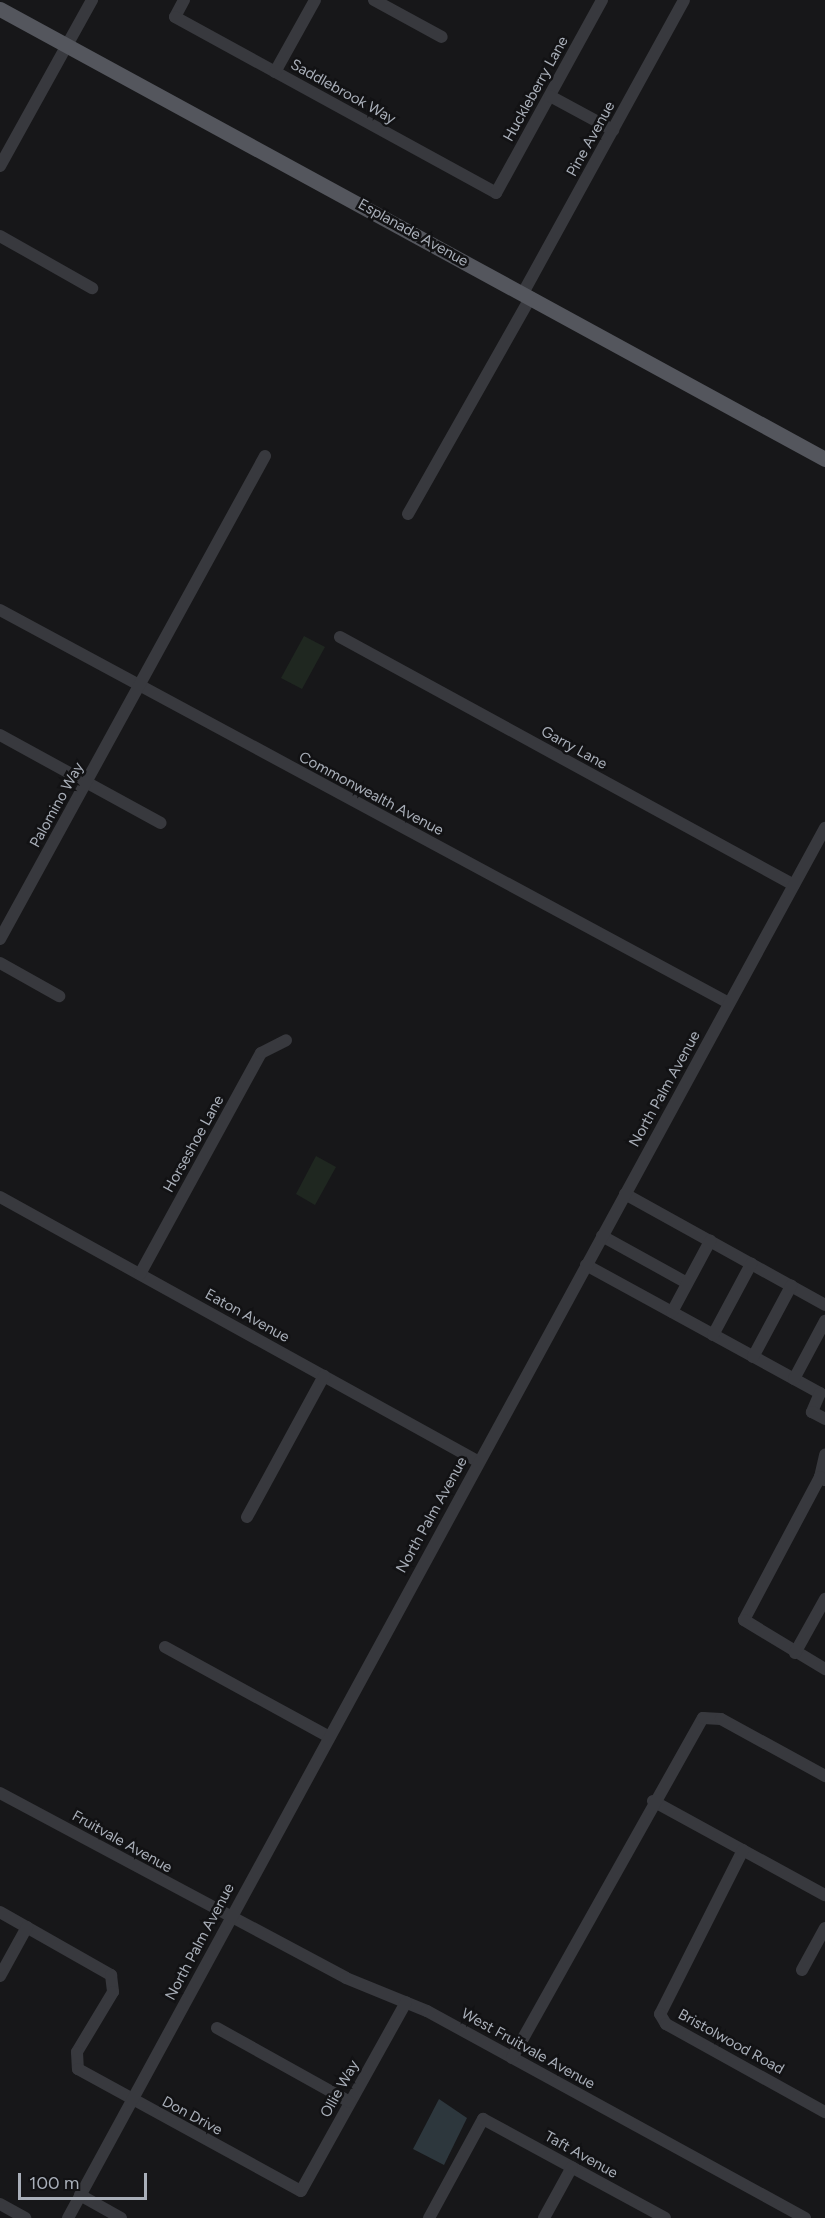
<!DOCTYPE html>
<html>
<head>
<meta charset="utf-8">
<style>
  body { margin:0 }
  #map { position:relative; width:825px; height:2218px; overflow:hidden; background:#171719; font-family:Figtree,sans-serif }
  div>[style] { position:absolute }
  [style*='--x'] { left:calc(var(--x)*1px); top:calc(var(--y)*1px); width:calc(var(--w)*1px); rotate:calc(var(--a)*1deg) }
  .green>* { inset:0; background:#1f2720 }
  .water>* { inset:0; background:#2d373d }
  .minor>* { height:12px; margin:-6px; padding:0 6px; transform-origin:6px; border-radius:6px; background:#38393e }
  .major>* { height:15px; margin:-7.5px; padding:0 7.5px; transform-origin:7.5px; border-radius:7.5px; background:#54565d }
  span { translate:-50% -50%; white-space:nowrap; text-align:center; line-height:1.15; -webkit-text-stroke:5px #121214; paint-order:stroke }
  .street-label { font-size:15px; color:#a9afb9 }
  .scale { position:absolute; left:18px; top:2173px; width:129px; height:27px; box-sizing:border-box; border:3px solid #a9afb9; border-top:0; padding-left:8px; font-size:18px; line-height:21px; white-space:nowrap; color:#a9afb9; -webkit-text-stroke:4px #121214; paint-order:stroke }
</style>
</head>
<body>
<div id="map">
  <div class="green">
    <i style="clip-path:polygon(304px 636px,325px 647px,302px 689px,281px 678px)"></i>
    <i style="clip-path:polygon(316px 1156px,336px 1167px,315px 1205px,296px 1194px)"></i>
  </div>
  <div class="water">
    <i style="clip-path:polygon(439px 2099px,467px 2118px,444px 2165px,413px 2149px)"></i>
  </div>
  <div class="minor">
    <i style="--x:184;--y:0;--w:19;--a:118"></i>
    <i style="--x:175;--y:17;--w:366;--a:28.7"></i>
    <i style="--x:496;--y:193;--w:220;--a:-61.2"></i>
    <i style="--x:374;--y:0;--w:77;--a:28.6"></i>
    <i style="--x:275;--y:72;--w:82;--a:-60.9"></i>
    <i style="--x:550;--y:96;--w:72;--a:28.4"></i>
    <i style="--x:0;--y:166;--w:190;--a:-61"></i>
    <i style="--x:0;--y:236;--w:106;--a:29.5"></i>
    <i style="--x:523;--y:293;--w:334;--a:-61.2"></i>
    <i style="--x:408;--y:514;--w:249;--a:-60.5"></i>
    <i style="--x:0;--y:610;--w:828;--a:28.33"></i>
    <i style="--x:340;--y:637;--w:517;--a:28.65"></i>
    <i style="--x:0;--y:735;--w:183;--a:28.7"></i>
    <i style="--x:0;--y:939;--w:551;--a:-61.25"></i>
    <i style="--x:0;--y:963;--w:68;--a:29.2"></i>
    <i style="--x:625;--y:1194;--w:229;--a:29"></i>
    <i style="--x:0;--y:1197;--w:547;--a:28.95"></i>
    <i style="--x:602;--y:1236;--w:97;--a:28.9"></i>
    <i style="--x:586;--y:1265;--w:267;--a:28.7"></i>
    <i style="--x:820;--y:1393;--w:21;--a:113"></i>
    <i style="--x:812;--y:1412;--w:15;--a:28"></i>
    <i style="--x:140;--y:1274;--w:252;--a:-61.3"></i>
    <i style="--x:261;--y:1053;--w:28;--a:-27"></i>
    <i style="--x:672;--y:1312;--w:81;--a:-61.8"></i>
    <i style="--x:713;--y:1335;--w:81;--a:-61.8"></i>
    <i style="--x:753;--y:1357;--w:81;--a:-61.8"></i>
    <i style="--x:794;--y:1379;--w:66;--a:-61.9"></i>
    <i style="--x:820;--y:1477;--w:23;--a:-77"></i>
    <i style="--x:825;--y:1480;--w:6;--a:-149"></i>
    <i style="--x:820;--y:1477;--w:162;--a:118"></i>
    <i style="--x:744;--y:1620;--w:95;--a:31.2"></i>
    <i style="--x:247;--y:1517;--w:161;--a:-61.4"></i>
    <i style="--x:165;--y:1647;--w:183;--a:28.7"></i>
    <i style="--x:795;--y:1653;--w:62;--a:-60.9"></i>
    <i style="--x:0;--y:1793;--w:392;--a:28.1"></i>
    <i style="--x:346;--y:1978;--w:87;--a:22.2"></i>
    <i style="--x:427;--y:2011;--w:431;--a:28.7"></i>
    <i style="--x:653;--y:1801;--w:196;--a:28.7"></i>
    <i style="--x:743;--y:1850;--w:184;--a:116.8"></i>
    <i style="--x:660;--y:2014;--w:12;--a:59"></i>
    <i style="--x:666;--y:2024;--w:182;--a:29"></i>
    <i style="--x:0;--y:1912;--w:128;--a:29.6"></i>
    <i style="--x:111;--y:1975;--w:17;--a:83"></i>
    <i style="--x:113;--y:1992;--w:70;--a:121"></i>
    <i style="--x:77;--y:2052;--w:17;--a:87"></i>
    <i style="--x:78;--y:2069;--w:254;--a:28.7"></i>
    <i style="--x:301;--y:2191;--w:216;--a:-60.9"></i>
    <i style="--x:802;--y:1970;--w:48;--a:-61.3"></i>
    <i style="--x:0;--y:1976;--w:56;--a:-61.1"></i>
    <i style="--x:217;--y:2028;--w:152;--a:29.1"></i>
    <i style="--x:512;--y:2058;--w:390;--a:-60.7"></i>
    <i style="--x:703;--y:1718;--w:18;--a:3"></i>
    <i style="--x:721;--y:1719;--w:119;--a:28.7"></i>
    <i style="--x:80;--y:2195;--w:47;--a:29.3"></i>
    <i style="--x:0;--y:2204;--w:29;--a:29"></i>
    <i style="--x:68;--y:2218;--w:1583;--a:-61.43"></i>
    <i style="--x:429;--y:2218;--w:113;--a:-61.4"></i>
    <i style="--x:483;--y:2119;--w:207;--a:28.5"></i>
    <i style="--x:544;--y:2218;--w:58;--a:-61.2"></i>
  </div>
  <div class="major">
    <i style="--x:0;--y:9;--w:940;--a:28.61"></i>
  </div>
  <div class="street-label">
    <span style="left:536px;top:89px;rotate:-61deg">Huckleberry Lane</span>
    <span style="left:343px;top:92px;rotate:29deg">Saddlebrook Way</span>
    <span style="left:591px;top:139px;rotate:-61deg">Pine Avenue</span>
    <span style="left:413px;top:233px;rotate:29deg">Esplanade Avenue</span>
    <span style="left:574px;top:748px;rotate:29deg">Garry Lane</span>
    <span style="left:371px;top:794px;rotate:28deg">Commonwealth Avenue</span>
    <span style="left:57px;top:805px;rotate:-61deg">Palomino Way</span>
    <span style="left:665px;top:1089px;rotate:-61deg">North Palm Avenue</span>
    <span style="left:194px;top:1144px;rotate:-61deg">Horseshoe Lane</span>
    <span style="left:247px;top:1316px;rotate:29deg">Eaton Avenue</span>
    <span style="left:432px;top:1515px;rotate:-61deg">North Palm Avenue</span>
    <span style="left:122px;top:1842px;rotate:29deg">Fruitvale Avenue</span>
    <span style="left:200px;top:1942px;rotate:-62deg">North Palm Avenue</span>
    <span style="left:731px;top:2042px;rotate:29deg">Bristolwood Road</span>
    <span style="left:528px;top:2049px;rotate:29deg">West Fruitvale Avenue</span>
    <span style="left:340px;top:2089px;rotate:-61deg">Ollie Way</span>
    <span style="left:192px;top:2116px;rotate:28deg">Don Drive</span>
    <span style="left:581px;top:2155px;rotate:29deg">Taft Avenue</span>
  </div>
  <div class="scale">100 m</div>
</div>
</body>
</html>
